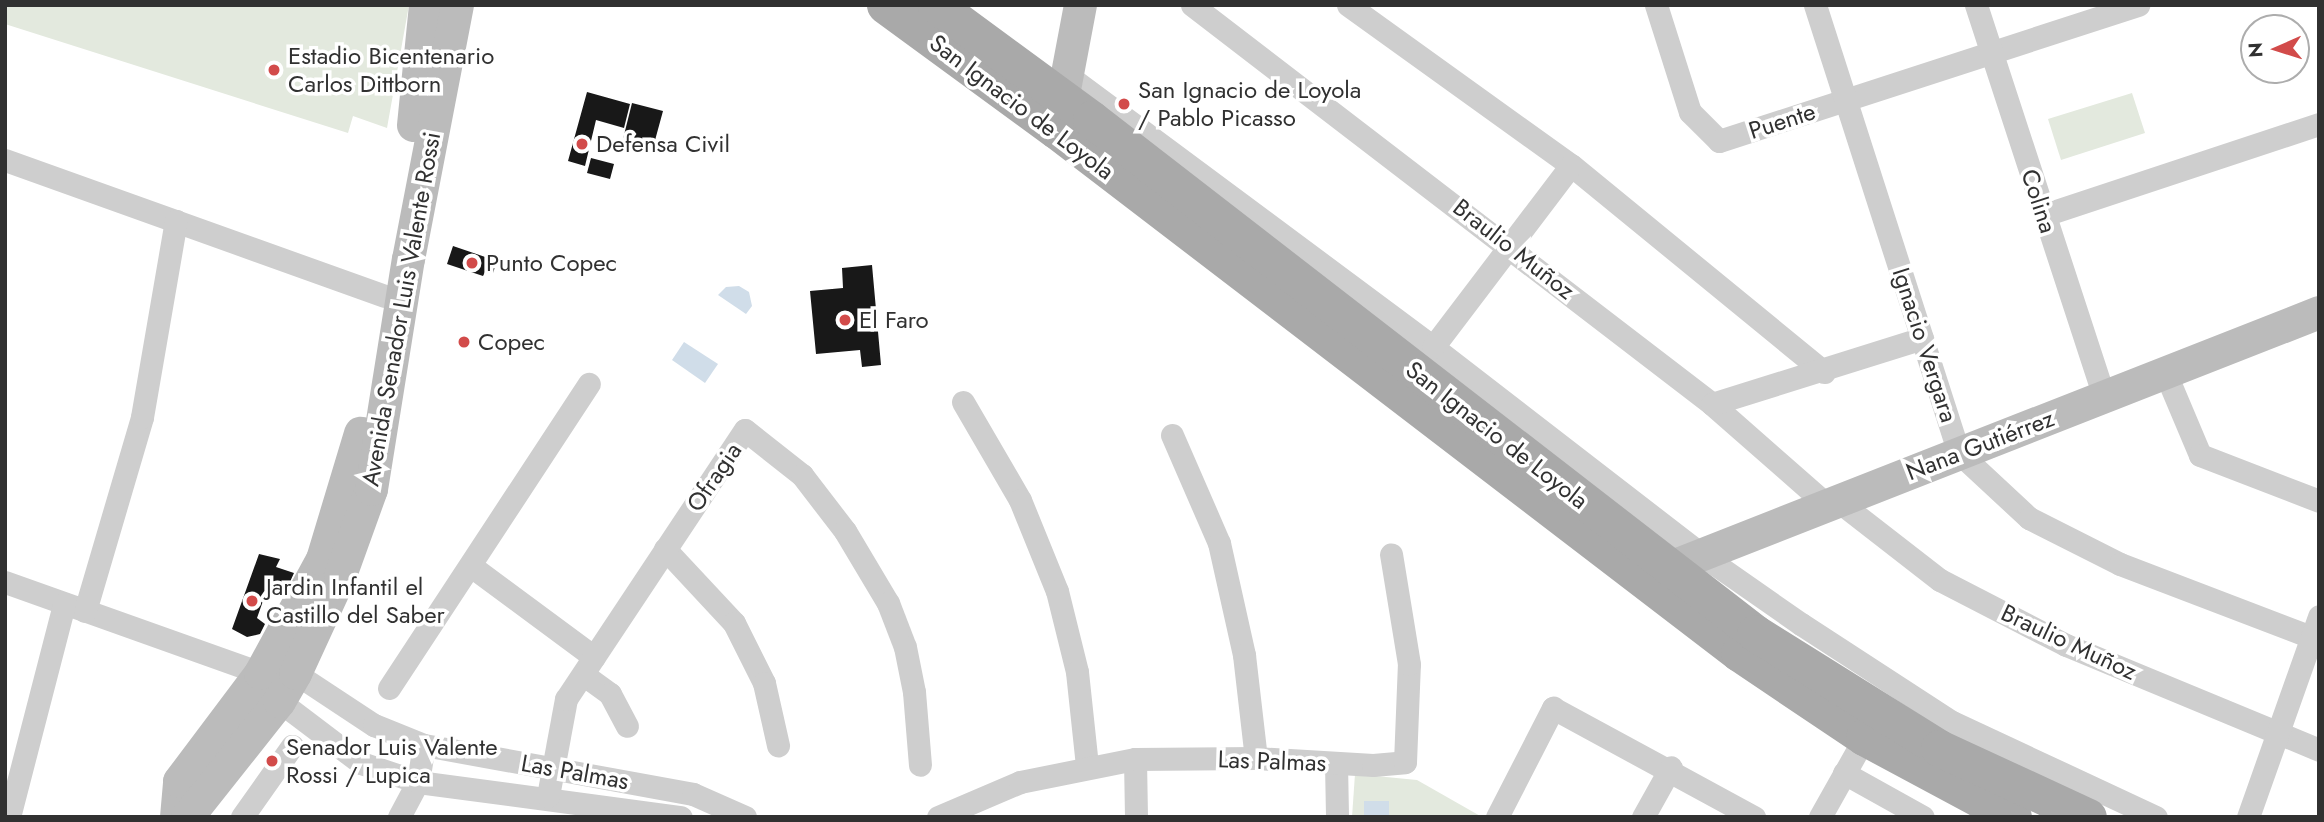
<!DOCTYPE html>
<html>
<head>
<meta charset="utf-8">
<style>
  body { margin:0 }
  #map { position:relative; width:2324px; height:822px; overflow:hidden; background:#fff; font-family:Jost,sans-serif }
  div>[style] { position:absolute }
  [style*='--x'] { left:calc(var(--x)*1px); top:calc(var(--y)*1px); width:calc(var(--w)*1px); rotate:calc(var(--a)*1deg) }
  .green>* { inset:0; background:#e3e9de }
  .water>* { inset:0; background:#d0dde9 }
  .building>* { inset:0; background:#181818 }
  .street>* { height:23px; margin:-11.5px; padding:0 11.5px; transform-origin:11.5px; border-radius:11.5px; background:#cecece }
  .secondary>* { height:33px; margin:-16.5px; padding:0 16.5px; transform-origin:16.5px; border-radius:16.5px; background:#bbb }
  .primary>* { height:37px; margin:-18.5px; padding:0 18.5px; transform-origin:18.5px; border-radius:18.5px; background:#a9a9a9 }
  .dots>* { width:19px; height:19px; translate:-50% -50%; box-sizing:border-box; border:4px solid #fff; border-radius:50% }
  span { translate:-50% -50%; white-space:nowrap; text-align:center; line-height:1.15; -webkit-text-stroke:7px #fff; paint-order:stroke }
  .poi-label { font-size:24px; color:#313131 }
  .left { translate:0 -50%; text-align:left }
  .street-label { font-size:24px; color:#313131 }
  .frame { position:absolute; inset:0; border:7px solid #313131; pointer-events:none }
  .north { position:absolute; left:2240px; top:14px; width:70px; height:70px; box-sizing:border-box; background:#fff; border:2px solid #adadad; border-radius:50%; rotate:267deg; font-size:19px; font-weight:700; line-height:28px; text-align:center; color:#313131 }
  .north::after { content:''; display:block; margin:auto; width:24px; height:32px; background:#d24b4a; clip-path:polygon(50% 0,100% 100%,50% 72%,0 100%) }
</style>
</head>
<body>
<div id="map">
  <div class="green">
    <i style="clip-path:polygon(5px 5px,409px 5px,387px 128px,353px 116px,348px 133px,5px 24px)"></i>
    <i style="clip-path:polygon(2132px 93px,2145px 133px,2061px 160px,2048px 119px)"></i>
    <i style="clip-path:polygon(1355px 774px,1417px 780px,1482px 817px,1352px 817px)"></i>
  </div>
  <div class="water">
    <i style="clip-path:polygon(739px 286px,749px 292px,752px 306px,746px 314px,718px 295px,726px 287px)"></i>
    <i style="clip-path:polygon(684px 342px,718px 364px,705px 383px,672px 360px)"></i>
    <i style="clip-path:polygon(1364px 801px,1389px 801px,1389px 817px,1364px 817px)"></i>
  </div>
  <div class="building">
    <i style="clip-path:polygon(587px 92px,630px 104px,624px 128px,596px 120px,585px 166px,568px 161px)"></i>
    <i style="clip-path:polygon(632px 103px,663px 111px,651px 155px,621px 147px)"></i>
    <i style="clip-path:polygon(591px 158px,614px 164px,610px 179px,587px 173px)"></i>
    <i style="clip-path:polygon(453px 246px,497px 261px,493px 273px,486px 270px,483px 276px,447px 264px)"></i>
    <i style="clip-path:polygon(872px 265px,881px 365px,862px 367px,860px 350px,816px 354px,810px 291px,843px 288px,842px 268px)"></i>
    <i style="clip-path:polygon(259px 554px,280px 559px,276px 567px,294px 573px,289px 584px,270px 581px,257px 618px,265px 624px,260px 634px,247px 637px,232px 629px)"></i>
  </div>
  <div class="street">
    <i style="--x:1192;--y:5;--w:655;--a:37.5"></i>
    <i style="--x:1712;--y:404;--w:153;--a:41.3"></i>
    <i style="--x:1348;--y:5;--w:274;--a:35.7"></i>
    <i style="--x:1571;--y:165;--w:327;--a:39.3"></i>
    <i style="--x:1656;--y:5;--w:112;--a:72.4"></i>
    <i style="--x:1690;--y:112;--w:41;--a:45"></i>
    <i style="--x:1719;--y:141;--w:441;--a:-18"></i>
    <i style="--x:1815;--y:5;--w:471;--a:72.2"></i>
    <i style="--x:1959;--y:453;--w:96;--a:42.9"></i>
    <i style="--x:2029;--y:518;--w:102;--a:26.8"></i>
    <i style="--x:2120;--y:564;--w:213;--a:20.9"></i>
    <i style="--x:1976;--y:5;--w:411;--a:71.9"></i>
    <i style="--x:1067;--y:75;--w:456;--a:36.6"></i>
    <i style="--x:1433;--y:347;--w:340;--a:37.7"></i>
    <i style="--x:1702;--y:555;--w:121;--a:34.9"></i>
    <i style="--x:1801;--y:624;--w:180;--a:33"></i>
    <i style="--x:1952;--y:722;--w:225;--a:25"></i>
    <i style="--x:5;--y:160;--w:403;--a:19.7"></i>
    <i style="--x:2044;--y:215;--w:290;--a:-18.3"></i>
    <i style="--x:1433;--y:347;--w:228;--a:-52.8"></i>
    <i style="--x:2165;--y:372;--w:90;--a:67.1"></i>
    <i style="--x:2200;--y:455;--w:128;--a:21.1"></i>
    <i style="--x:963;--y:402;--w:113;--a:59.8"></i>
    <i style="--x:1020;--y:500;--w:98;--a:67.9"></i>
    <i style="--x:1057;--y:591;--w:83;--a:76.1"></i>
    <i style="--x:1077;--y:672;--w:95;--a:83.9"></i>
    <i style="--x:1712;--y:404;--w:220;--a:-17.4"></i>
    <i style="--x:1172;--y:435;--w:118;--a:66.5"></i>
    <i style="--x:1219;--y:543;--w:115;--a:77.4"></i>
    <i style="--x:1244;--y:655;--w:104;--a:83.4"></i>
    <i style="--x:1838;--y:501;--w:129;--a:37.8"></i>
    <i style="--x:1940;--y:580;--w:142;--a:27.3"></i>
    <i style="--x:2066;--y:645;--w:274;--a:22.5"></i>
    <i style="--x:665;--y:549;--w:101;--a:47"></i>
    <i style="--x:734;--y:623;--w:67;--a:63.4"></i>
    <i style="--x:764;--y:683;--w:64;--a:77.3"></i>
    <i style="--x:471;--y:566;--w:153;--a:36.5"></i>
    <i style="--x:5;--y:582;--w:271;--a:19.6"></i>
    <i style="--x:260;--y:673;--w:35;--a:0"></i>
    <i style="--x:295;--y:673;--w:95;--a:33.4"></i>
    <i style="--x:374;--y:725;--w:54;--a:21.8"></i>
    <i style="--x:424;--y:745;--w:273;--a:10.3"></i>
    <i style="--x:693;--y:794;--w:57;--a:23.9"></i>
    <i style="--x:85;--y:611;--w:202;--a:-73.6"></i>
    <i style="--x:142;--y:417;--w:199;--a:-80.2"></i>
    <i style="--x:584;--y:675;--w:32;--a:36"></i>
    <i style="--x:610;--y:694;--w:36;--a:62"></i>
    <i style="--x:389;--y:688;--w:364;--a:-56.7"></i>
    <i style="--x:272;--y:691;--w:12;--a:55"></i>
    <i style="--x:279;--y:701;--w:103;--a:37.1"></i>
    <i style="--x:361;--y:763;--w:60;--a:18.4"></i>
    <i style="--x:418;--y:782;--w:265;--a:7.6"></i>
    <i style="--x:1135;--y:759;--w:58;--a:89"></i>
    <i style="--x:1336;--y:763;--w:54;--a:88.9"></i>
    <i style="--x:1844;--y:773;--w:90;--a:29.1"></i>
    <i style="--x:548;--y:796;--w:99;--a:-79.5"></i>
    <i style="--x:566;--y:699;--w:323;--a:-56.4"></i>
    <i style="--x:745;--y:430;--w:73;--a:38.3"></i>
    <i style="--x:802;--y:475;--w:71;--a:52.5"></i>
    <i style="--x:845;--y:531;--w:84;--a:59.2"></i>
    <i style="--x:888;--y:603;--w:47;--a:68.9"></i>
    <i style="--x:905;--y:647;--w:46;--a:78.7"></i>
    <i style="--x:914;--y:692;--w:73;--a:85.3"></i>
    <i style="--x:9;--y:817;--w:220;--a:-75.5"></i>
    <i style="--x:242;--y:817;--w:87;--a:-54.8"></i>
    <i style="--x:399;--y:817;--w:40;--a:-62"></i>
    <i style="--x:418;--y:782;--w:37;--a:-81"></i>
    <i style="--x:938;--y:817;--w:89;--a:-23.1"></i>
    <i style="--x:1020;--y:782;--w:117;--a:-11.3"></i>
    <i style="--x:1135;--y:759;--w:121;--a:-0.5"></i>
    <i style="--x:1256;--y:758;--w:117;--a:3.4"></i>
    <i style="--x:1373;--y:765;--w:32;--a:-5"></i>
    <i style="--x:1405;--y:762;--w:98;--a:-87.7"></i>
    <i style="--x:1409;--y:664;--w:111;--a:-99.3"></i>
    <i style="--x:1497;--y:817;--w:123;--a:-62.8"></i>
    <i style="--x:1553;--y:708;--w:229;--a:28.5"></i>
    <i style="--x:1643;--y:817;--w:57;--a:-60.8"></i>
    <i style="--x:1820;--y:817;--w:102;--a:-60.7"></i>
    <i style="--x:2248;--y:817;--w:213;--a:-70.5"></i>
  </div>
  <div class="secondary">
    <i style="--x:1058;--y:121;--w:118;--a:-79.3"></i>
    <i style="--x:413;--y:125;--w:121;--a:-84.3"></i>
    <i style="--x:1649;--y:575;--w:720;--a:-21.43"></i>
    <i style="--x:176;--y:817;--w:36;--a:-85"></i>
    <i style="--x:179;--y:781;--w:135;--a:-53.1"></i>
    <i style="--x:260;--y:673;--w:130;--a:-61.5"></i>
    <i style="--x:322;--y:559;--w:132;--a:-73.2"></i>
    <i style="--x:187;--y:817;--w:148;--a:-51.6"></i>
    <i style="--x:279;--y:701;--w:32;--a:-60"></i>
    <i style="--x:295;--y:673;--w:108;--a:-65.3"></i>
    <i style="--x:340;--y:575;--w:91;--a:-70.2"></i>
    <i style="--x:371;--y:489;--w:233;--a:-80.9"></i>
    <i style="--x:408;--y:259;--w:259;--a:-79.1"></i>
  </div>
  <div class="primary">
    <i style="--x:885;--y:5;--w:212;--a:36.2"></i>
    <i style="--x:1056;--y:130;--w:860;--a:37.44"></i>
    <i style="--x:1739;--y:653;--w:151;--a:33.9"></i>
    <i style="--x:1864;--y:737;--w:169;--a:28.2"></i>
    <i style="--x:936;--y:5;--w:192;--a:36.3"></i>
    <i style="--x:1091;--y:119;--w:840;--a:37.74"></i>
    <i style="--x:1755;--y:633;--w:217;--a:32"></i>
    <i style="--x:1939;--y:748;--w:164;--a:24.8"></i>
  </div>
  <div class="dots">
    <i style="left:274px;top:70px;background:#d24b4a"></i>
    <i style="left:1124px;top:104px;background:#d24b4a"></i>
    <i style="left:582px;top:144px;background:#d24b4a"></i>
    <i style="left:472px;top:263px;background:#d24b4a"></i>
    <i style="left:845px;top:320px;background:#d24b4a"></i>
    <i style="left:464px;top:342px;background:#d24b4a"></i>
    <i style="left:252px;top:601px;background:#d24b4a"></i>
    <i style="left:272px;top:761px;background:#d24b4a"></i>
  </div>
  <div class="poi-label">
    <span class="left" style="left:288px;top:70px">Estadio Bicentenario<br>Carlos Dittborn</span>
    <span class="left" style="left:1138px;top:104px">San Ignacio de Loyola<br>/ Pablo Picasso</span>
    <span class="left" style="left:596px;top:144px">Defensa Civil</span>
    <span class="left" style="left:486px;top:263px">Punto Copec</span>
    <span class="left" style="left:859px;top:320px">El Faro</span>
    <span class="left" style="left:478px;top:342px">Copec</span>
    <span class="left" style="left:266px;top:601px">Jardin Infantil el<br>Castillo del Saber</span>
    <span class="left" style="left:286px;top:761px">Senador Luis Valente<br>Rossi / Lupica</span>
  </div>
  <div class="street-label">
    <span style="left:1022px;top:107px;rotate:37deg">San Ignacio de Loyola</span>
    <span style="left:1782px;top:121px;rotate:-18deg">Puente</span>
    <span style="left:2039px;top:201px;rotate:72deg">Colina</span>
    <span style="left:1514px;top:249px;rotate:38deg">Braulio Muñoz</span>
    <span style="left:401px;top:309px;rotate:-80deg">Avenida Senador Luis Valente Rossi</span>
    <span style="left:1925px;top:345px;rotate:72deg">Ignacio Vergara</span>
    <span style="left:1497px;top:435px;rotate:38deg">San Ignacio de Loyola</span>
    <span style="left:1980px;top:445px;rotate:-21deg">Nana Gutiérrez</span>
    <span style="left:714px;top:477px;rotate:-56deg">Ofragia</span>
    <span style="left:2069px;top:642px;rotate:25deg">Braulio Muñoz</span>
    <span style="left:1272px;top:761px;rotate:2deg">Las Palmas</span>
    <span style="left:575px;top:772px;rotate:10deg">Las Palmas</span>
  </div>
  <div class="frame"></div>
  <div class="north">N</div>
</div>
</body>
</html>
